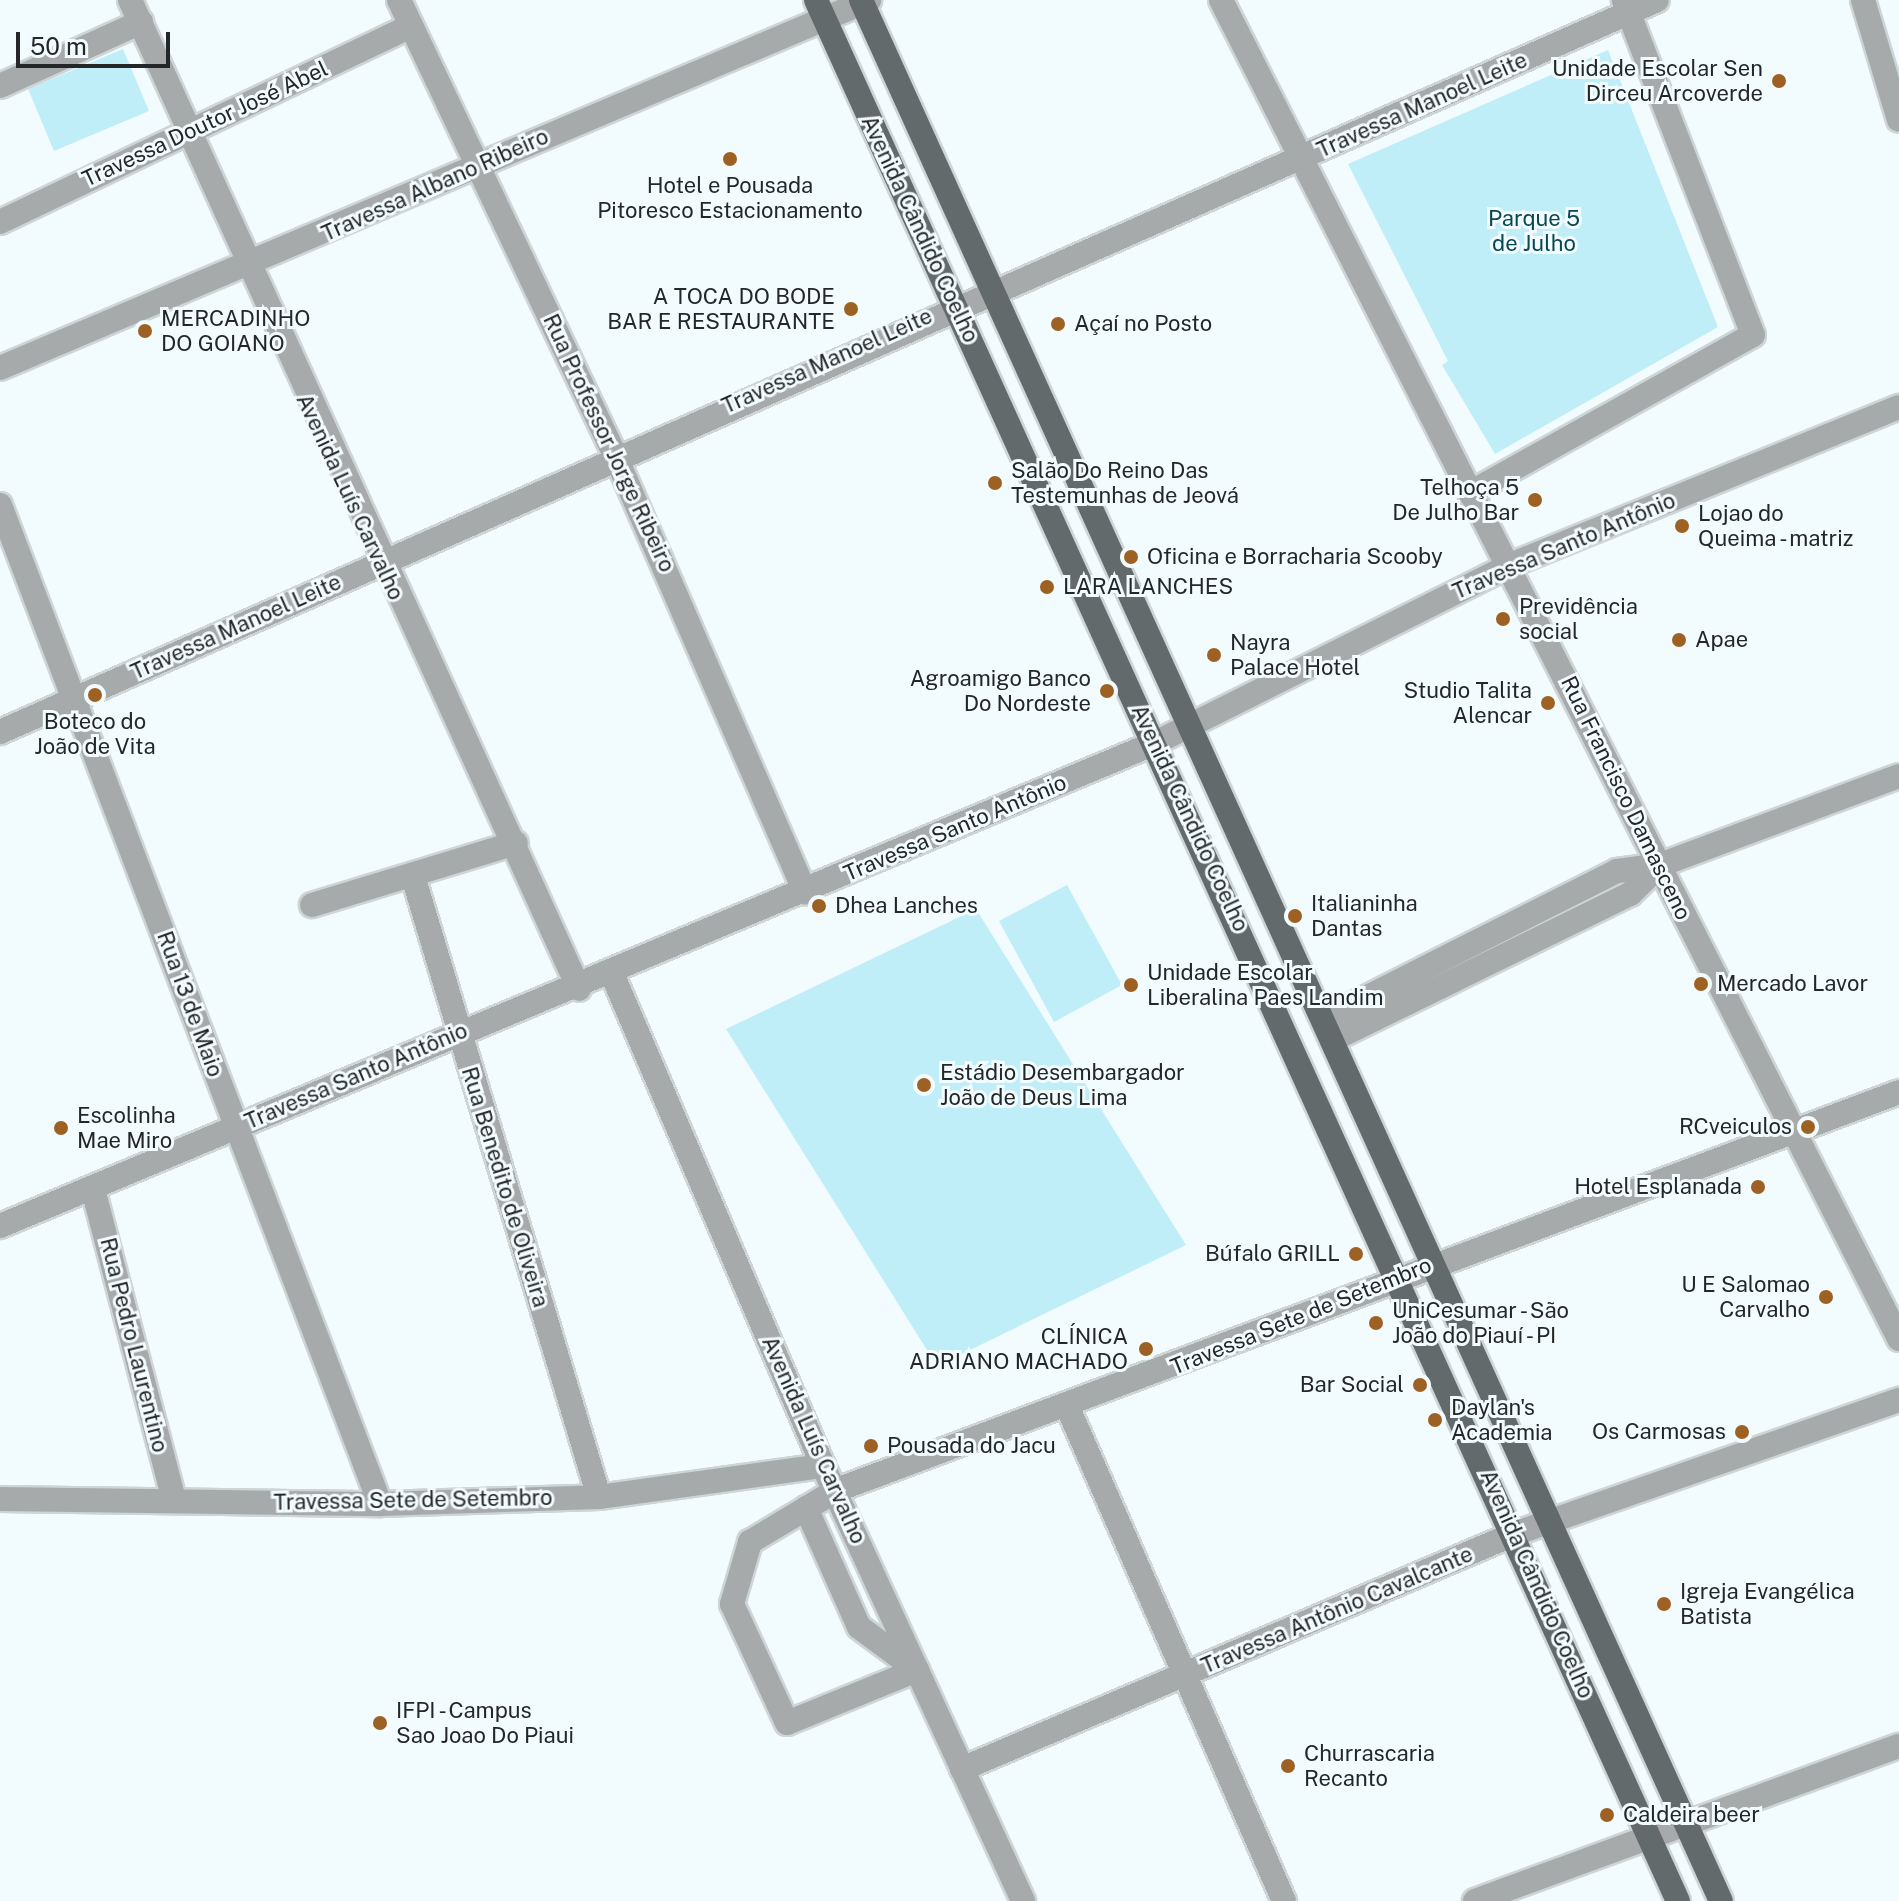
<!DOCTYPE html>
<html>
<head>
<meta charset="utf-8">
<style>
  body { margin:0 }
  #map { position:relative; width:1899px; height:1901px; overflow:hidden; background:#f2fbfd; font-family:"Public Sans",sans-serif }
  div>[style] { position:absolute }
  [style*='--x'] { left:calc(var(--x)*1px); top:calc(var(--y)*1px); width:calc(var(--w)*1px); rotate:calc(var(--a)*1deg) }
  .green>* { inset:0; background:#c0eef8 }
  .roads { filter:drop-shadow(2px 0 #cdd5d7) drop-shadow(-2px 0 #cdd5d7) drop-shadow(0 2px #cdd5d7) drop-shadow(0 -2px #cdd5d7) }
  .minor>* { height:24px; margin:-12px; padding:0 12px; transform-origin:12px; border-radius:12px; background:#a7aaab }
  .major>* { height:24px; margin:-12px; padding:0 12px; transform-origin:12px; border-radius:12px; background:#636a6b }
  .dots>* { width:22px; height:22px; translate:-50% -50%; box-sizing:border-box; border:4px solid #f2fbfd; border-radius:50% }
  span { translate:-50% -50%; white-space:nowrap; text-align:center; line-height:1.15; -webkit-text-stroke:6px #f2fbfd; paint-order:stroke }
  .poi-label { font-size:22px; color:#242728 }
  .right { translate:-100% -50%; text-align:right }
  .left { translate:0 -50%; text-align:left }
  .street-label { font-size:22px; color:#242728 }
  .park-label { font-size:22px; color:#074953 }
  .scale { position:absolute; left:16px; top:32px; width:154px; height:36px; box-sizing:border-box; border:4px solid #242728; border-top:0; padding-left:10px; font-size:24px; line-height:28px; white-space:nowrap; color:#242728; -webkit-text-stroke:6px #f2fbfd; paint-order:stroke }
</style>
</head>
<body>
<div id="map">
  <div class="green">
    <i style="clip-path:polygon(123px 49px,149px 111px,54px 151px,28px 89px)"></i>
    <i style="clip-path:polygon(1608px 50px,1718px 327px,1495px 454px,1442px 365px,1448px 361px,1348px 164px)"></i>
    <i style="clip-path:polygon(1067px 885px,1122px 985px,1054px 1022px,999px 921px)"></i>
    <i style="clip-path:polygon(976px 909px,1186px 1245px,937px 1366px,726px 1029px)"></i>
  </div>
  <div class="roads">
    <div class="minor">
      <i style="--x:130;--y:0;--w:1086;--a:65.58"></i>
      <i style="--x:399;--y:0;--w:504;--a:64.61"></i>
      <i style="--x:615;--y:455;--w:477;--a:66.5"></i>
      <i style="--x:1221;--y:0;--w:1501;--a:63.14"></i>
      <i style="--x:1863;--y:0;--w:125;--a:73.3"></i>
      <i style="--x:0;--y:86;--w:155;--a:-24.4"></i>
      <i style="--x:0;--y:222;--w:455;--a:-25.5"></i>
      <i style="--x:0;--y:368;--w:944;--a:-22.95"></i>
      <i style="--x:1470;--y:493;--w:324;--a:-29.2"></i>
      <i style="--x:1753;--y:335;--w:359;--a:-111.1"></i>
      <i style="--x:0;--y:505;--w:1069;--a:69.17"></i>
      <i style="--x:0;--y:732;--w:1811;--a:-23.83"></i>
      <i style="--x:413;--y:876;--w:648;--a:73.33"></i>
      <i style="--x:312;--y:905;--w:213;--a:-16.9"></i>
      <i style="--x:613;--y:976;--w:533;--a:66.8"></i>
      <i style="--x:823;--y:1466;--w:479;--a:65.3"></i>
      <i style="--x:1324;--y:1019;--w:328;--a:-26.8"></i>
      <i style="--x:1617;--y:871;--w:43;--a:-7.9"></i>
      <i style="--x:1660;--y:865;--w:255;--a:-20.4"></i>
      <i style="--x:1334;--y:1039;--w:330;--a:-26.1"></i>
      <i style="--x:1630;--y:894;--w:42;--a:-44"></i>
      <i style="--x:93;--y:1189;--w:322;--a:75.4"></i>
      <i style="--x:0;--y:1226;--w:1252;--a:-22.69"></i>
      <i style="--x:1155;--y:743;--w:397;--a:-26.6"></i>
      <i style="--x:1510;--y:565;--w:420;--a:-22.1"></i>
      <i style="--x:1068;--y:1408;--w:538;--a:66.34"></i>
      <i style="--x:0;--y:1499;--w:380;--a:0.8"></i>
      <i style="--x:380;--y:1504;--w:219;--a:-1.8"></i>
      <i style="--x:599;--y:1497;--w:226;--a:-7.9"></i>
      <i style="--x:806;--y:1508;--w:130;--a:66"></i>
      <i style="--x:859;--y:1627;--w:72;--a:36.6"></i>
      <i style="--x:917;--y:1670;--w:140;--a:157.8"></i>
      <i style="--x:787;--y:1723;--w:131;--a:-114.8"></i>
      <i style="--x:732;--y:1604;--w:65;--a:-73.8"></i>
      <i style="--x:750;--y:1542;--w:101;--a:-30.9"></i>
      <i style="--x:837;--y:1490;--w:1134;--a:-20.54"></i>
      <i style="--x:962;--y:1769;--w:600;--a:-23.06"></i>
      <i style="--x:1514;--y:1534;--w:408;--a:-19.2"></i>
      <i style="--x:1475;--y:1901;--w:451;--a:-20.1"></i>
    </div>
    <div class="major">
      <i style="--x:816;--y:0;--w:2087;--a:65.61"></i>
      <i style="--x:861;--y:0;--w:2086;--a:65.66"></i>
    </div>
  </div>
  <div class="dots">
    <i style="left:1779px;top:81px;background:#9e6124"></i>
    <i style="left:730px;top:159px;background:#9e6124"></i>
    <i style="left:851px;top:309px;background:#9e6124"></i>
    <i style="left:1058px;top:324px;background:#9e6124"></i>
    <i style="left:145px;top:331px;background:#9e6124"></i>
    <i style="left:995px;top:483px;background:#9e6124"></i>
    <i style="left:1535px;top:500px;background:#9e6124"></i>
    <i style="left:1682px;top:526px;background:#9e6124"></i>
    <i style="left:1131px;top:557px;background:#9e6124"></i>
    <i style="left:1047px;top:587px;background:#9e6124"></i>
    <i style="left:1503px;top:619px;background:#9e6124"></i>
    <i style="left:1679px;top:640px;background:#9e6124"></i>
    <i style="left:1214px;top:655px;background:#9e6124"></i>
    <i style="left:1107px;top:691px;background:#9e6124"></i>
    <i style="left:95px;top:695px;background:#9e6124"></i>
    <i style="left:1548px;top:703px;background:#9e6124"></i>
    <i style="left:819px;top:906px;background:#9e6124"></i>
    <i style="left:1295px;top:916px;background:#9e6124"></i>
    <i style="left:1701px;top:984px;background:#9e6124"></i>
    <i style="left:1131px;top:985px;background:#9e6124"></i>
    <i style="left:924px;top:1085px;background:#9e6124"></i>
    <i style="left:1808px;top:1127px;background:#9e6124"></i>
    <i style="left:61px;top:1128px;background:#9e6124"></i>
    <i style="left:1758px;top:1187px;background:#9e6124"></i>
    <i style="left:1356px;top:1254px;background:#9e6124"></i>
    <i style="left:1826px;top:1297px;background:#9e6124"></i>
    <i style="left:1376px;top:1323px;background:#9e6124"></i>
    <i style="left:1146px;top:1349px;background:#9e6124"></i>
    <i style="left:1420px;top:1385px;background:#9e6124"></i>
    <i style="left:1435px;top:1420px;background:#9e6124"></i>
    <i style="left:1742px;top:1432px;background:#9e6124"></i>
    <i style="left:871px;top:1446px;background:#9e6124"></i>
    <i style="left:1664px;top:1604px;background:#9e6124"></i>
    <i style="left:380px;top:1723px;background:#9e6124"></i>
    <i style="left:1288px;top:1766px;background:#9e6124"></i>
    <i style="left:1607px;top:1815px;background:#9e6124"></i>
  </div>
  <div class="poi-label">
    <span class="right" style="left:1763px;top:81px">Unidade Escolar Sen<br>Dirceu Arcoverde</span>
    <span style="left:730px;top:198px">Hotel e Pousada<br>Pitoresco Estacionamento</span>
    <span class="right" style="left:835px;top:309px">A TOCA DO BODE<br>BAR E RESTAURANTE</span>
    <span class="left" style="left:161px;top:331px">MERCADINHO<br>DO GOIANO</span>
    <span class="left" style="left:1074px;top:324px">Açaí no Posto</span>
    <span class="left" style="left:1011px;top:483px">Salão Do Reino Das<br>Testemunhas de Jeová</span>
    <span class="right" style="left:1519px;top:500px">Telhoça 5<br>De Julho Bar</span>
    <span class="left" style="left:1698px;top:526px">Lojao do<br>Queima - matriz</span>
    <span class="left" style="left:1147px;top:557px">Oficina e Borracharia Scooby</span>
    <span class="left" style="left:1063px;top:587px">LARA LANCHES</span>
    <span class="left" style="left:1519px;top:619px">Previdência<br>social</span>
    <span class="left" style="left:1695px;top:640px">Apae</span>
    <span class="left" style="left:1230px;top:655px">Nayra<br>Palace Hotel</span>
    <span class="right" style="left:1091px;top:691px">Agroamigo Banco<br>Do Nordeste</span>
    <span class="right" style="left:1532px;top:703px">Studio Talita<br>Alencar</span>
    <span style="left:95px;top:734px">Boteco do<br>João de Vita</span>
    <span class="left" style="left:1311px;top:916px">Italianinha<br>Dantas</span>
    <span class="left" style="left:835px;top:906px">Dhea Lanches</span>
    <span class="left" style="left:1147px;top:985px">Unidade Escolar<br>Liberalina Paes Landim</span>
    <span class="left" style="left:1717px;top:984px">Mercado Lavor</span>
    <span class="left" style="left:940px;top:1085px">Estádio Desembargador<br>João de Deus Lima</span>
    <span class="left" style="left:77px;top:1128px">Escolinha<br>Mae Miro</span>
    <span class="right" style="left:1792px;top:1127px">RCveiculos</span>
    <span class="right" style="left:1742px;top:1187px">Hotel Esplanada</span>
    <span class="right" style="left:1340px;top:1254px">Búfalo GRILL</span>
    <span class="right" style="left:1810px;top:1297px">U E Salomao<br>Carvalho</span>
    <span class="left" style="left:1392px;top:1323px">UniCesumar - São<br>João do Piauí - PI</span>
    <span class="right" style="left:1128px;top:1349px">CLÍNICA<br>ADRIANO MACHADO</span>
    <span class="right" style="left:1404px;top:1385px">Bar Social</span>
    <span class="left" style="left:1451px;top:1420px">Daylan's<br>Academia</span>
    <span class="right" style="left:1726px;top:1432px">Os Carmosas</span>
    <span class="left" style="left:887px;top:1446px">Pousada do Jacu</span>
    <span class="left" style="left:1680px;top:1604px">Igreja Evangélica<br>Batista</span>
    <span class="left" style="left:396px;top:1723px">IFPI - Campus<br>Sao Joao Do Piaui</span>
    <span class="left" style="left:1304px;top:1766px">Churrascaria<br>Recanto</span>
    <span class="left" style="left:1623px;top:1815px">Caldeira beer</span>
  </div>
  <div class="street-label">
    <span style="left:1422px;top:105px;rotate:-24deg">Travessa Manoel Leite</span>
    <span style="left:205px;top:124px;rotate:-25deg">Travessa Doutor José Abel</span>
    <span style="left:435px;top:185px;rotate:-24deg">Travessa Albano Ribeiro</span>
    <span style="left:920px;top:229px;rotate:65deg">Avenida Cândido Coelho</span>
    <span style="left:827px;top:361px;rotate:-24deg">Travessa Manoel Leite</span>
    <span style="left:609px;top:443px;rotate:65deg">Rua Professor Jorge Ribeiro</span>
    <span style="left:350px;top:497px;rotate:65deg">Avenida Luís Carvalho</span>
    <span style="left:1564px;top:546px;rotate:-23deg">Travessa Santo Antônio</span>
    <span style="left:236px;top:627px;rotate:-24deg">Travessa Manoel Leite</span>
    <span style="left:1626px;top:798px;rotate:64deg">Rua Francisco Damasceno</span>
    <span style="left:1190px;top:818px;rotate:65deg">Avenida Cândido Coelho</span>
    <span style="left:955px;top:828px;rotate:-23deg">Travessa Santo Antônio</span>
    <span style="left:190px;top:1004px;rotate:70deg">Rua 13 de Maio</span>
    <span style="left:356px;top:1076px;rotate:-23deg">Travessa Santo Antônio</span>
    <span style="left:505px;top:1187px;rotate:73deg">Rua Benedito de Oliveira</span>
    <span style="left:1301px;top:1316px;rotate:-22deg">Travessa Sete de Setembro</span>
    <span style="left:134px;top:1345px;rotate:76deg">Rua Pedro Laurentino</span>
    <span style="left:814px;top:1440px;rotate:66deg">Avenida Luís Carvalho</span>
    <span style="left:413px;top:1500px;rotate:-1deg">Travessa Sete de Setembro</span>
    <span style="left:1537px;top:1584px;rotate:66deg">Avenida Cândido Coelho</span>
    <span style="left:1337px;top:1610px;rotate:-23deg">Travessa Antônio Cavalcante</span>
  </div>
  <div class="park-label">
    <span style="left:1534px;top:231px">Parque 5<br>de Julho</span>
  </div>
  <div class="scale">50 m</div>
</div>
</body>
</html>
